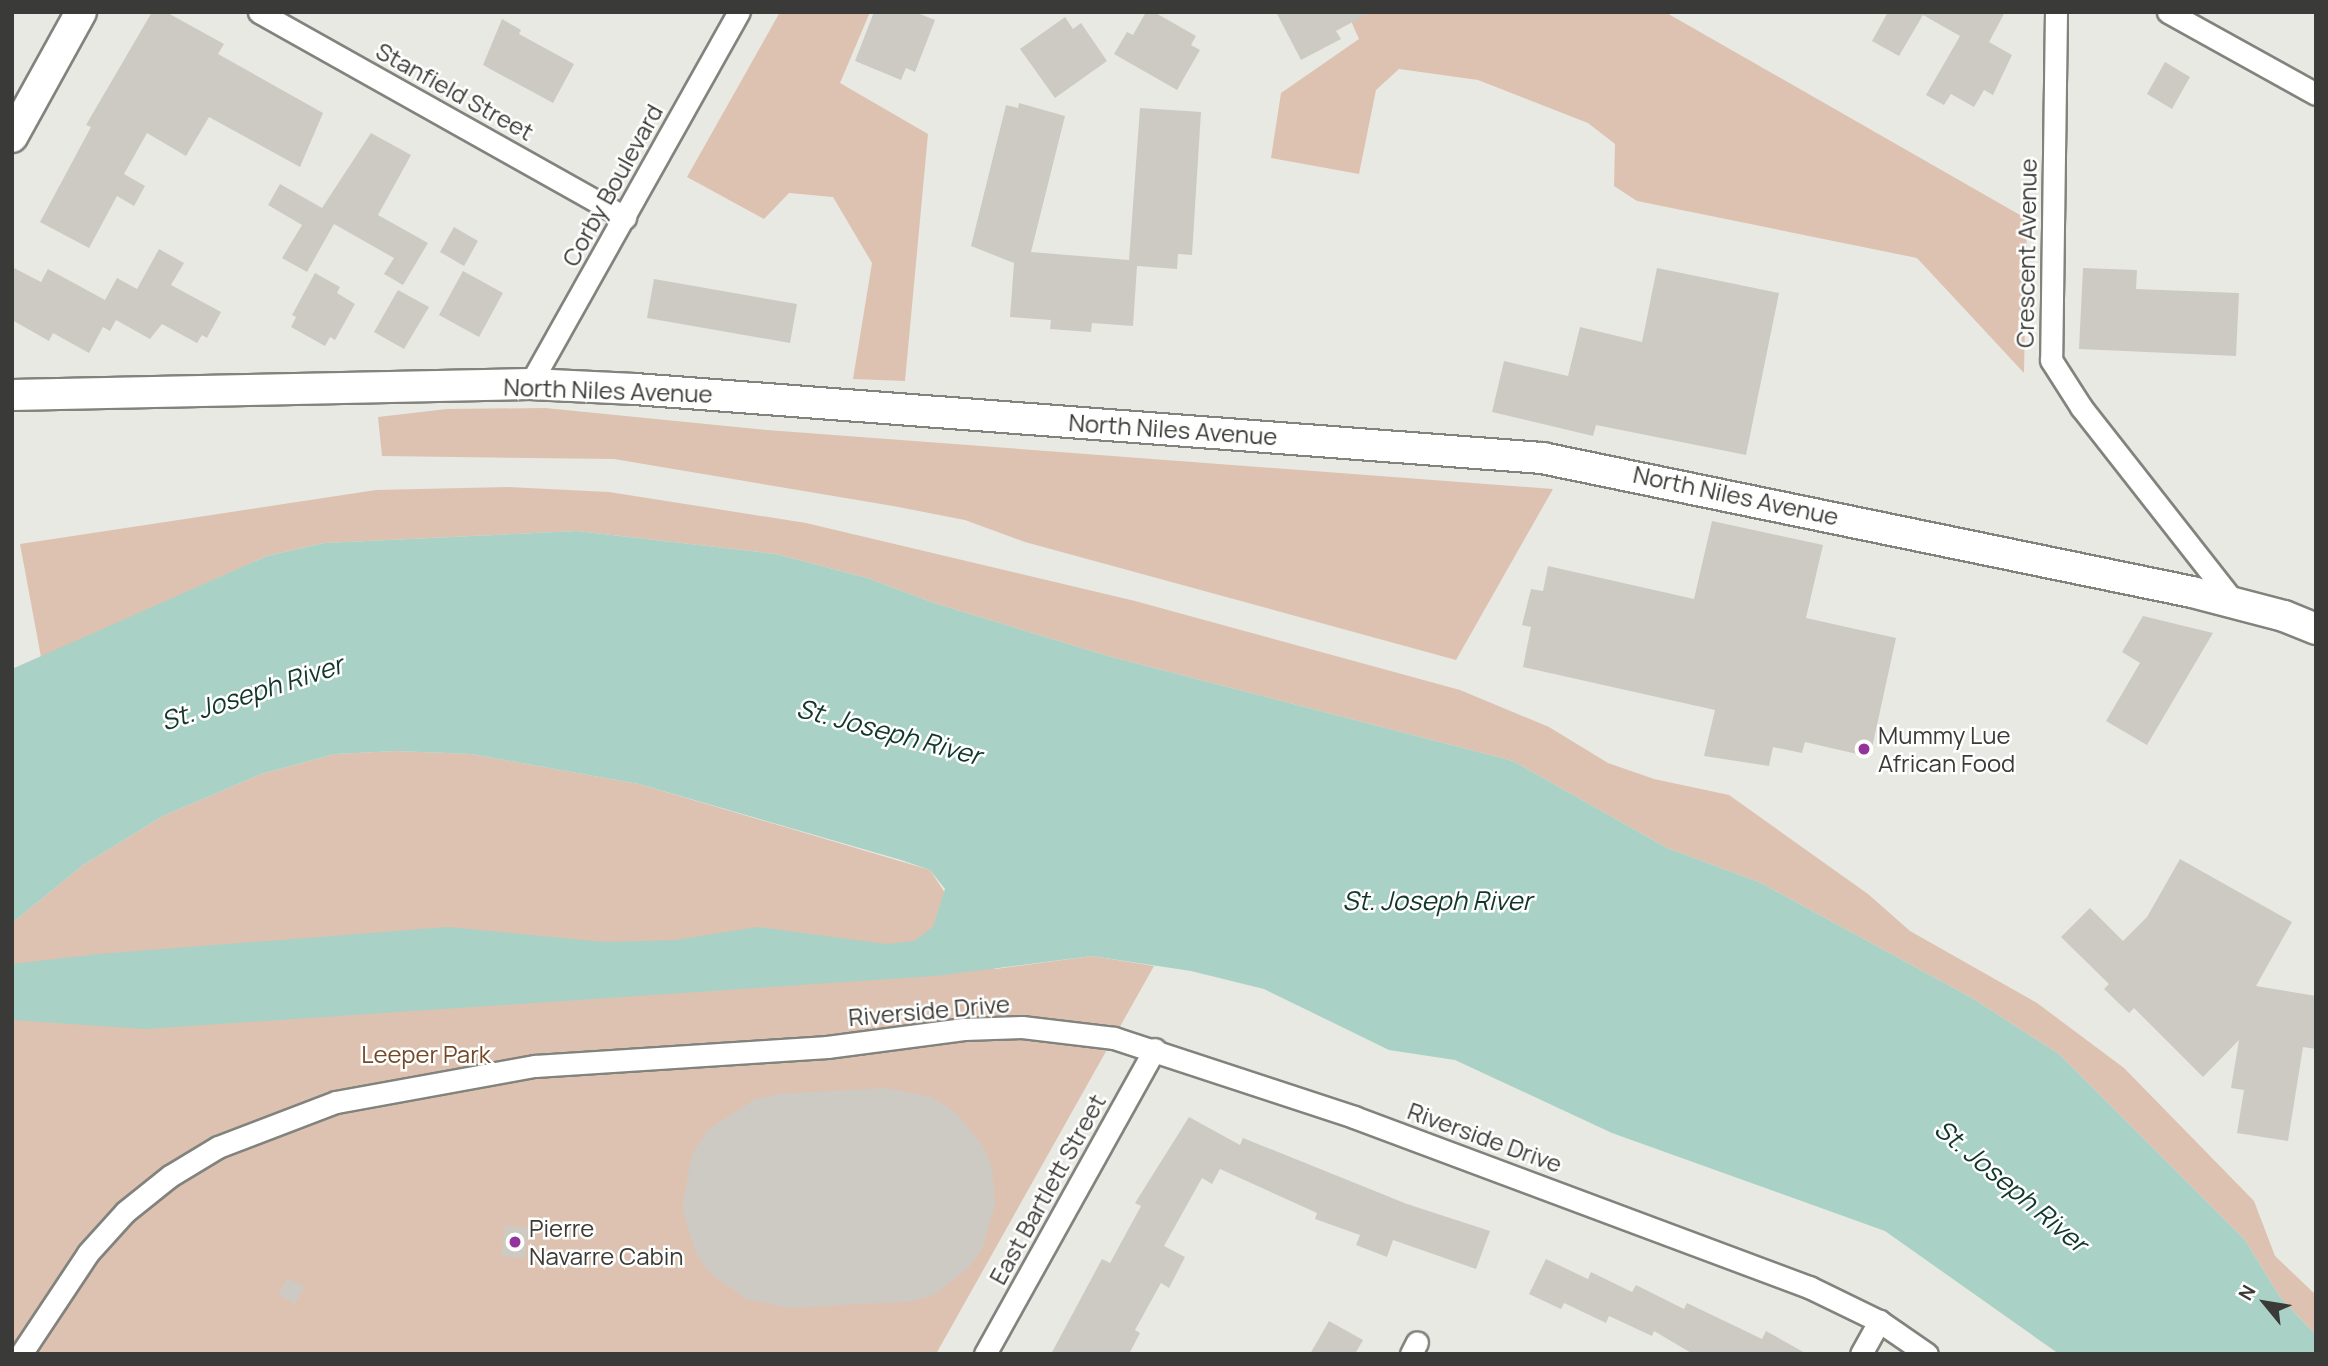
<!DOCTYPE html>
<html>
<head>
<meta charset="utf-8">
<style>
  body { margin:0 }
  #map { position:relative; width:2328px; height:1366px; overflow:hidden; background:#e8e9e2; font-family:Manrope,sans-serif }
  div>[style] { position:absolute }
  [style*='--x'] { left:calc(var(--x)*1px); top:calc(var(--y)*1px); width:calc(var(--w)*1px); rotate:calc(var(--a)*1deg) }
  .green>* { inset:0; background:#ddc2b1 }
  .water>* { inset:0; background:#a9d1c5 }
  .building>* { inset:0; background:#cdcac4 }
  .roads { filter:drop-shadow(2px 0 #82837d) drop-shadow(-2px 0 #82837d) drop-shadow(0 2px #82837d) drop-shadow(0 -2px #82837d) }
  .street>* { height:21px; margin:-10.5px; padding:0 10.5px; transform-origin:10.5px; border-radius:10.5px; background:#fff }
  .secondary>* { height:30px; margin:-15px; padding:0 15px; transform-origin:15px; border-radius:15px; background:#fff }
  .dots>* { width:19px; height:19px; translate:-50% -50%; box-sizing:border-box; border:4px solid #fffffe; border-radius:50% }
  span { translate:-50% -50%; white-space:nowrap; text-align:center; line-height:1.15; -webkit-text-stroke:5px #fffffe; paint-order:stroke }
  .street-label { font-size:24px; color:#3a3a38 }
  .poi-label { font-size:24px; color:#3a3a38 }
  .left { translate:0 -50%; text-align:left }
  .park-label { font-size:24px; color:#744829 }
  .water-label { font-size:26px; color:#11362d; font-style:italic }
  .frame { position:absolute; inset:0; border:14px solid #3a3a38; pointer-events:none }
  .north { position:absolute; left:2230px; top:1268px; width:70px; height:70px; -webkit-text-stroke:5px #fffffe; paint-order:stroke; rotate:300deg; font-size:19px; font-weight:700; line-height:28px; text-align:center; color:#3a3a38 }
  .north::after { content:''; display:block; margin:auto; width:24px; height:32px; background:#3a3a38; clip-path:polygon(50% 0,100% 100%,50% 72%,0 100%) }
</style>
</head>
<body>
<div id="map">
  <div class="green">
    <i style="clip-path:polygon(780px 12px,870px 12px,840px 83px,928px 134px,905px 381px,853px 379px,872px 263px,833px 197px,789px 193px,764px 219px,687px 177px)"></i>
    <i style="clip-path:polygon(1347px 12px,1665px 12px,2027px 219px,2024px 373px,1917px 258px,1637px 201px,1614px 186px,1615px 144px,1588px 123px,1478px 80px,1399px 69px,1376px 90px,1359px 174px,1271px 158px,1281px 93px,1359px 39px)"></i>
    <i style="clip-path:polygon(545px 408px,767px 430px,1553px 489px,1456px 660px,1025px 542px,965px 520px,893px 506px,614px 459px,382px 456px,378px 417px,447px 409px)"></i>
    <i style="clip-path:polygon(508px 487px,609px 492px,806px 523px,1135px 601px,1460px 690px,1549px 727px,1608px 763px,1654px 779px,1729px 795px,1868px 894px,1910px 931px,2037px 1003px,2124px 1068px,2254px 1201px,2275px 1256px,2316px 1295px,2316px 1335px,2280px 1297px,2245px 1240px,2059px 1054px,1972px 998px,1759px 882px,1667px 848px,1513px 761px,1108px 656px,934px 603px,867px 578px,776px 554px,577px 531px,324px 543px,267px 556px,41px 657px,20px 544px,376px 490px)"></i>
    <i style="clip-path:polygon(396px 751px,471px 754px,639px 784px,930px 870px,995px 969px,1092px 956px,1154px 966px,936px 1354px,12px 1354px,12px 923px,83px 865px,163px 816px,261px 774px,335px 754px)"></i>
  </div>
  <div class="water">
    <i style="clip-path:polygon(577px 531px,776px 554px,867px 578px,934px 603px,1108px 656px,1513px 761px,1667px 848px,1759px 882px,1972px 998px,2059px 1054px,2245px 1240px,2280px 1297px,2316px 1335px,2316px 1354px,2059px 1354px,1885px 1231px,1612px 1133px,1455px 1060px,1389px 1050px,1264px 989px,1191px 971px,1092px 956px,935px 976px,145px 1029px,12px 1020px,12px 964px,98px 954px,448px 927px,605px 942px,675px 940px,758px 927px,886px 944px,914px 941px,933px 927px,945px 889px,930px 870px,901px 860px,639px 784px,471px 754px,396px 751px,335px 754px,261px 774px,163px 816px,83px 865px,12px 923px,12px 669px,267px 556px,324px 543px)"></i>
  </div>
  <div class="building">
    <i style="clip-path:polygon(152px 12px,166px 12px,224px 44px,218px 54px,323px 113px,300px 167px,209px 117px,186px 156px,147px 133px,124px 174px,145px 186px,134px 206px,117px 196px,89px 248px,40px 222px,91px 127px,86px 125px)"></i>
    <i style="clip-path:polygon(874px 12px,915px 12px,935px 20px,915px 72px,906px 68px,901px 80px,855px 61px)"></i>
    <i style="clip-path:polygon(1146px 12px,1154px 12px,1196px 36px,1191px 45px,1200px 50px,1177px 90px,1114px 54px,1127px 32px,1133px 35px)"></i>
    <i style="clip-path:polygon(1276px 12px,1371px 12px,1336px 31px,1341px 39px,1301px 60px)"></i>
    <i style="clip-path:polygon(1888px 12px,2005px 12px,1989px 42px,2012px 55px,1993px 95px,1984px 90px,1974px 107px,1951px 94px,1944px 105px,1926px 95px,1960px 36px,1923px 15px,1899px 56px,1872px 41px)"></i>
    <i style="clip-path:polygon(1065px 17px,1073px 29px,1081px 23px,1107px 61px,1055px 98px,1020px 49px)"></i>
    <i style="clip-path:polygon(502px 19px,521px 30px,519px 34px,574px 64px,553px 103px,483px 65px)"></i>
    <i style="clip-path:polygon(2165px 62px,2190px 77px,2172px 109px,2147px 94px)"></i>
    <i style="clip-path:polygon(1019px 103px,1065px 116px,1031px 252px,1129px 260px,1140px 108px,1201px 112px,1192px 255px,1178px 254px,1177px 269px,1137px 266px,1133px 326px,1092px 323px,1091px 332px,1050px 329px,1051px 320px,1010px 317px,1014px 263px,971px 246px,1006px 105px,1018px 108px)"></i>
    <i style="clip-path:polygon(371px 133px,411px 155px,378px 215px,428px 243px,403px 285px,384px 274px,394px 258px,334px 224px,307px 272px,282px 258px,302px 225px,268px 205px,280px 184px,322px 208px)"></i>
    <i style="clip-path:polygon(454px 227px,478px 241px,464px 266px,440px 252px)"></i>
    <i style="clip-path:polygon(159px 249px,184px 263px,171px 285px,221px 312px,207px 338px,202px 335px,197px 343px,162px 324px,150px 339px,116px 320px,110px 331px,103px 327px,89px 353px,53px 333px,49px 341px,12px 320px,12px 267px,41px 282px,48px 269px,105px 300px,117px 278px,137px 289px)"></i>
    <i style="clip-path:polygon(1657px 268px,1779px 293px,1746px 455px,1596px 425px,1593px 436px,1492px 412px,1504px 361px,1568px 376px,1580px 327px,1642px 342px)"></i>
    <i style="clip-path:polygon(2083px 268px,2137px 270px,2136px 289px,2239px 293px,2236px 356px,2079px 349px)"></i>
    <i style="clip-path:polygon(463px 271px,503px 293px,479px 337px,439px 315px)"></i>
    <i style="clip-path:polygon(315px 273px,340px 287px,337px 293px,355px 304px,335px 340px,330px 337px,325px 346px,291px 327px,296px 317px,292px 315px)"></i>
    <i style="clip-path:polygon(654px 279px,797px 304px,790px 343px,647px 318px)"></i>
    <i style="clip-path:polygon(398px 290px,429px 307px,404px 349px,374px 332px)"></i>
    <i style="clip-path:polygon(1712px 521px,1823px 545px,1806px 618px,1896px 638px,1870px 757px,1805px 742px,1802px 753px,1773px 747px,1769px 766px,1704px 756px,1715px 710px,1523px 667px,1531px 627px,1522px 625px,1531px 589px,1543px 591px,1548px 566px,1694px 599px)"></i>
    <i style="clip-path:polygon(2143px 616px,2213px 633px,2147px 745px,2106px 721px,2140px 663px,2122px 652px)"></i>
    <i style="clip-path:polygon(2180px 859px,2292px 922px,2256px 986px,2316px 996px,2316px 1049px,2303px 1047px,2288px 1141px,2237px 1133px,2244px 1090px,2231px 1088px,2239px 1040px,2203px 1077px,2134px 1008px,2129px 1013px,2104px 989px,2109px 984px,2061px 937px,2090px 908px,2123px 941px,2147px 917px)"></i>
    <i style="clip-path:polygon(886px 1088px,931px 1097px,954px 1111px,983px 1146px,992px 1168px,995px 1205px,982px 1249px,968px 1268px,935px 1294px,914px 1301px,789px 1308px,747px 1299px,710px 1273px,696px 1253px,682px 1208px,692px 1154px,709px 1129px,754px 1100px,777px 1094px)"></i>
    <i style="clip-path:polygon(1189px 1117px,1240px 1145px,1243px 1138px,1407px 1204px,1490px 1231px,1476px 1269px,1393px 1240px,1387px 1257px,1356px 1245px,1360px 1235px,1315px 1219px,1317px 1213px,1220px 1169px,1212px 1184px,1202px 1178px,1164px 1246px,1185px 1257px,1169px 1288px,1161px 1283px,1135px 1330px,1140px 1333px,1129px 1354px,1051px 1354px,1102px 1259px,1110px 1263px,1141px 1206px,1135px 1203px)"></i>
    <i style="clip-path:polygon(505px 1225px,528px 1228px,525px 1258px,502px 1256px)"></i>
    <i style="clip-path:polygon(1546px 1259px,1588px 1279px,1591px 1272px,1632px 1292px,1636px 1285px,1684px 1309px,1687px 1303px,1762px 1339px,1766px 1331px,1807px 1354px,1693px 1354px,1654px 1331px,1652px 1336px,1609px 1316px,1606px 1323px,1564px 1303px,1561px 1309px,1529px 1294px)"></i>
    <i style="clip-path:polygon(287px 1278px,304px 1287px,295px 1304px,279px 1295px)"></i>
    <i style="clip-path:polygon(1329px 1321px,1363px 1340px,1355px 1354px,1310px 1354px)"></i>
  </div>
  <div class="roads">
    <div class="street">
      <i style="--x:259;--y:12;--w:420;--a:29.3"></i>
      <i style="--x:2056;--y:12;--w:348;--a:90.8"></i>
      <i style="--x:2051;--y:360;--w:56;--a:57.4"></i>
      <i style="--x:2081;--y:407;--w:246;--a:51.9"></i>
      <i style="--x:2168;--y:12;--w:169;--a:29"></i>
      <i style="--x:530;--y:384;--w:427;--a:-60.7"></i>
      <i style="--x:21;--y:1354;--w:121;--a:-56.4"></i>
      <i style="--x:88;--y:1253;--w:55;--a:-47.9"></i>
      <i style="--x:125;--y:1212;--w:58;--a:-38.7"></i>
      <i style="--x:170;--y:1176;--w:56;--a:-31.1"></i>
      <i style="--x:218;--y:1147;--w:126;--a:-20.9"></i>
      <i style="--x:336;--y:1102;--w:202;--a:-10.3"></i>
      <i style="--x:535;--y:1066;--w:293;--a:-3.7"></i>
      <i style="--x:827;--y:1047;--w:138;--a:-7.5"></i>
      <i style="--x:964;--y:1029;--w:58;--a:-2"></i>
      <i style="--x:1022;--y:1027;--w:93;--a:6.8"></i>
      <i style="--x:1114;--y:1038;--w:253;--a:18.2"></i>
      <i style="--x:1354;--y:1117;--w:486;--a:20.5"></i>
      <i style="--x:1809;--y:1287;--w:78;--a:25.9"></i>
      <i style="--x:1879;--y:1321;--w:58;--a:34.5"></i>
      <i style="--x:985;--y:1354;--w:349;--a:-60.9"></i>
      <i style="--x:1411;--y:1354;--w:13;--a:-63"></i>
      <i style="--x:1861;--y:1354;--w:38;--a:-61"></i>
    </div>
    <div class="secondary">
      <i style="--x:12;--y:137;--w:143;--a:-61.1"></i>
      <i style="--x:12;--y:395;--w:518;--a:-1.22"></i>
      <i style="--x:530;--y:384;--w:105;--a:2.7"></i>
      <i style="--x:635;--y:389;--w:910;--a:4.35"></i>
      <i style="--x:1542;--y:458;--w:664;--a:11.65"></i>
      <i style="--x:2192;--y:592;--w:95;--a:14.6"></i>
      <i style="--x:2284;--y:616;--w:35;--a:22"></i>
    </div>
  </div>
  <div class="dots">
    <i style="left:1864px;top:749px;background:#93349d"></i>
    <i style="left:515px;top:1242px;background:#93349d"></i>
  </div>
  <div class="street-label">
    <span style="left:455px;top:91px;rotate:29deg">Stanfield Street</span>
    <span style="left:612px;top:185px;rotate:-61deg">Corby Boulevard</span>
    <span style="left:2026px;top:253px;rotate:-89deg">Crescent Avenue</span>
    <span style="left:608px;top:390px;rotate:2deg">North Niles Avenue</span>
    <span style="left:1173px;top:429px;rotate:4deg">North Niles Avenue</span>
    <span style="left:1736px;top:495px;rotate:12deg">North Niles Avenue</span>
    <span style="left:929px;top:1010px;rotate:-5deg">Riverside Drive</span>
    <span style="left:1485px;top:1137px;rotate:20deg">Riverside Drive</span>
    <span style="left:1047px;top:1189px;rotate:-61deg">East Bartlett Street</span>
  </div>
  <div class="poi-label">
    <span class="left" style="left:1878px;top:749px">Mummy Lue<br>African Food</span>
    <span class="left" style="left:529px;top:1242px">Pierre<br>Navarre Cabin</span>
  </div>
  <div class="park-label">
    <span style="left:426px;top:1054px">Leeper Park</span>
  </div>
  <div class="water-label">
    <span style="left:252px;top:693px;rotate:-18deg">St. Joseph River</span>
    <span style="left:889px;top:732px;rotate:15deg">St. Joseph River</span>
    <span style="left:1437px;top:901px">St. Joseph River</span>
    <span style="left:2011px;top:1186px;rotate:40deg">St. Joseph River</span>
  </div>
  <div class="frame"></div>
  <div class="north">N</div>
</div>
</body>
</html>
